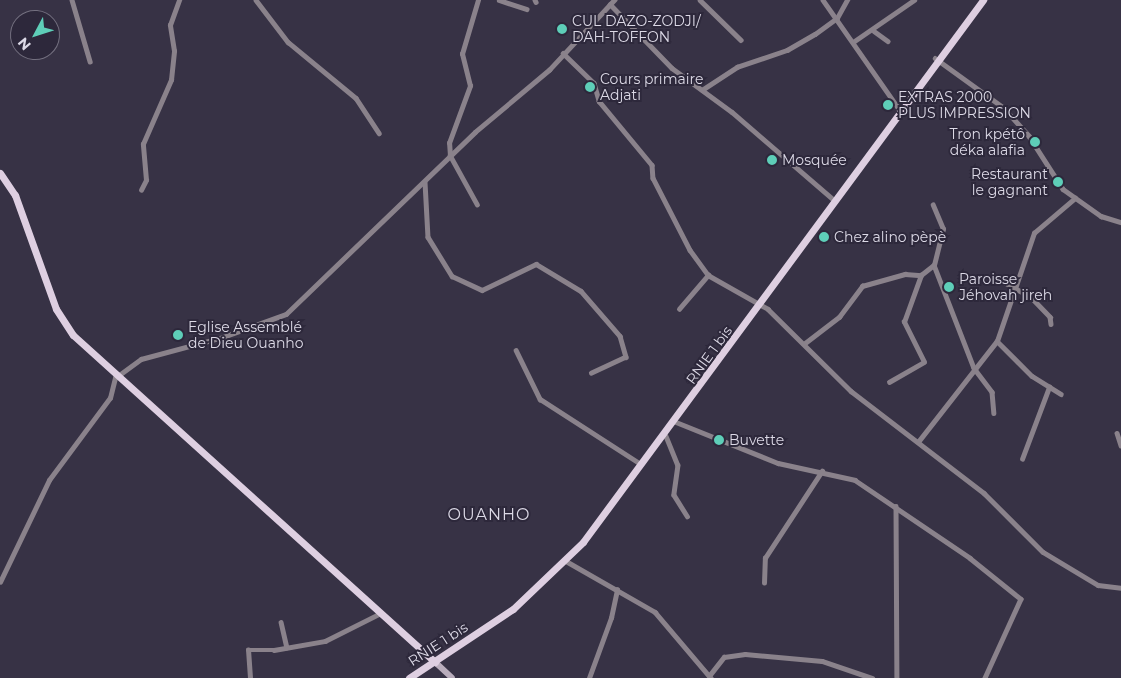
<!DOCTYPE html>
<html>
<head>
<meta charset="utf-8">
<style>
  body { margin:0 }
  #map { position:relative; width:1121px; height:678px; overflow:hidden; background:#373245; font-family:Montserrat,sans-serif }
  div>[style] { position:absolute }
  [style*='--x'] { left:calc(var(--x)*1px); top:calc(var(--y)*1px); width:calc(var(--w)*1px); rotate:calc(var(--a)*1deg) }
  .street>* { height:4.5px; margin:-2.25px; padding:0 2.25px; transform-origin:2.25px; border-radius:2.25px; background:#8a828b }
  .secondary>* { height:6px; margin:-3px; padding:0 3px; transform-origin:3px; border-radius:3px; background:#b9adbc }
  .primary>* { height:7px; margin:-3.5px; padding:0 3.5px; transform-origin:3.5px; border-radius:3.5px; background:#decfe1 }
  .dots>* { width:14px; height:14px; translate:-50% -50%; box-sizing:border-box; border:2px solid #2d283b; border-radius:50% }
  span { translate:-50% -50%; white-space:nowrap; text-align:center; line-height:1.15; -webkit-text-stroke:4px #2d283b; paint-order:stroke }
  .poi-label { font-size:14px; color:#dcd9e6 }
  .left { translate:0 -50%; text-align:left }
  .right { translate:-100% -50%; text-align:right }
  .street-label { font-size:14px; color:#dcd9e6 }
  .quarter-label { font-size:16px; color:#dcd9e6; letter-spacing:1px }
  .north { position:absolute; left:10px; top:10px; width:50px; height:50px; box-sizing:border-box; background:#2d283b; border:1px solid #736f7f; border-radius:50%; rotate:230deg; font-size:14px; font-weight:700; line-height:20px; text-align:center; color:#dcd9e6 }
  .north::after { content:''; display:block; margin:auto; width:18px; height:22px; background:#5eceb8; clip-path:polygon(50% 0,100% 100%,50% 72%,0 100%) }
</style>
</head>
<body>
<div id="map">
  <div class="street">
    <i style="--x:72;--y:0;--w:64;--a:73.6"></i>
    <i style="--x:256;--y:0;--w:53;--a:52.7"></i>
    <i style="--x:288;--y:42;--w:88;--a:39.5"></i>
    <i style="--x:356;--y:98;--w:42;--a:56.7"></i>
    <i style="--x:499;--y:0;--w:29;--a:18"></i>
    <i style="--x:535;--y:0;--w:2;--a:63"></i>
    <i style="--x:700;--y:0;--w:57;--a:44.3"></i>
    <i style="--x:823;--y:0;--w:133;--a:55.1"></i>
    <i style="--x:610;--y:4;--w:89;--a:45.9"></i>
    <i style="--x:672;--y:68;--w:74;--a:36.3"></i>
    <i style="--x:732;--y:112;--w:135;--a:40.8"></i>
    <i style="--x:874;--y:31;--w:17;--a:36"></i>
    <i style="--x:853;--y:42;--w:74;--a:-34.5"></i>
    <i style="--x:563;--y:53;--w:43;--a:44.1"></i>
    <i style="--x:594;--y:83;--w:19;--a:74"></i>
    <i style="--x:599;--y:101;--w:83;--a:50.4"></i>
    <i style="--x:652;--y:165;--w:13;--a:86"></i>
    <i style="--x:653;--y:178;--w:81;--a:62.8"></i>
    <i style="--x:690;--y:250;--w:31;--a:54"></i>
    <i style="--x:708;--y:275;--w:69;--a:29.5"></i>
    <i style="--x:768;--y:309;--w:117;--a:44.7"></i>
    <i style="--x:851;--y:391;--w:168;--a:37.5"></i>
    <i style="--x:984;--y:493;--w:83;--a:45"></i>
    <i style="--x:1043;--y:552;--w:64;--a:31"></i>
    <i style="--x:1098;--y:585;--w:23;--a:7"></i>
    <i style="--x:935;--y:58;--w:85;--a:35.9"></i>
    <i style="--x:1004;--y:108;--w:38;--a:48"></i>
    <i style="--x:1029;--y:136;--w:63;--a:57.3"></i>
    <i style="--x:1063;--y:189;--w:47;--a:35.4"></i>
    <i style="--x:1101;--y:216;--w:21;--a:17"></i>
    <i style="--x:702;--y:90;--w:42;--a:-33.3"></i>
    <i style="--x:737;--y:67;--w:53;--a:-18.8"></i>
    <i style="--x:787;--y:50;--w:32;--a:-30"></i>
    <i style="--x:815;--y:34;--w:27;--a:-36"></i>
    <i style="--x:837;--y:18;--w:21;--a:-61"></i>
    <i style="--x:425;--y:182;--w:55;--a:86.9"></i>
    <i style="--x:428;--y:237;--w:46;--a:58.4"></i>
    <i style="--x:452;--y:276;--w:33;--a:25"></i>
    <i style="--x:482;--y:290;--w:60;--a:-25.7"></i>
    <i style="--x:536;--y:264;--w:52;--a:31"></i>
    <i style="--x:581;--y:291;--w:60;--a:49.1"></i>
    <i style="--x:620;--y:336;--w:22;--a:74"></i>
    <i style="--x:626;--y:357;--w:38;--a:155"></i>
    <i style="--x:141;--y:190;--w:11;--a:-63"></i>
    <i style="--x:146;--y:180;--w:36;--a:-95"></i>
    <i style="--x:143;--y:144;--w:70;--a:-66.4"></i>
    <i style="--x:171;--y:80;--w:29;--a:-84"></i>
    <i style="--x:174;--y:51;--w:26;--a:-99"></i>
    <i style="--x:170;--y:25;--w:27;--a:-70"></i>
    <i style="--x:477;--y:205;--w:56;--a:-118.9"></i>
    <i style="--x:450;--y:156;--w:13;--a:-94"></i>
    <i style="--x:449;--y:143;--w:61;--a:-69.8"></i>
    <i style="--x:470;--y:86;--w:33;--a:-104"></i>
    <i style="--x:462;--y:54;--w:56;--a:-73.5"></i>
    <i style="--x:934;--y:265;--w:110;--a:68.8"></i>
    <i style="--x:974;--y:368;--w:30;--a:53"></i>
    <i style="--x:992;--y:392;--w:21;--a:85"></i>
    <i style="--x:1004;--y:282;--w:31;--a:29"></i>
    <i style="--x:1031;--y:297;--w:28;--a:46"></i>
    <i style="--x:1050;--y:317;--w:7;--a:82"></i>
    <i style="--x:679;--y:309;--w:45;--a:-49.5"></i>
    <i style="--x:997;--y:341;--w:49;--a:45"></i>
    <i style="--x:1032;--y:376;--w:34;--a:32"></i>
    <i style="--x:805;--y:343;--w:43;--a:-37.4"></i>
    <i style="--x:839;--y:317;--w:39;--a:-53"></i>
    <i style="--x:862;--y:286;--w:45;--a:-15.6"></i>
    <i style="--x:905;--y:274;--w:16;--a:4"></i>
    <i style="--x:921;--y:275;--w:16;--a:-38"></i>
    <i style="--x:934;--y:265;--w:37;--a:-76"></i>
    <i style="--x:943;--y:229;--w:26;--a:-113"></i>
    <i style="--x:516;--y:350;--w:55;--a:63.9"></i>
    <i style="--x:540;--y:399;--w:120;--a:32.8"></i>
    <i style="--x:889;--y:382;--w:40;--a:-29.7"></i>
    <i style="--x:924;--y:362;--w:45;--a:-116.6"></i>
    <i style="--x:904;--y:322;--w:50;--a:-70.1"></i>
    <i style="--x:676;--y:422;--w:110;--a:21.9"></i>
    <i style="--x:778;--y:463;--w:79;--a:12.4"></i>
    <i style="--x:855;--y:480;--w:139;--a:34.1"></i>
    <i style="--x:970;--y:558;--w:65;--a:38.8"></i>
    <i style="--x:1021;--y:599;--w:87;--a:114.5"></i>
    <i style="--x:1117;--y:433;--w:13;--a:72"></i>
    <i style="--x:666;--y:436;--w:31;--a:68"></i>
    <i style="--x:678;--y:465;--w:30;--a:98"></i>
    <i style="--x:674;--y:495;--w:25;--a:58"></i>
    <i style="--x:918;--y:442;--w:128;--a:-52"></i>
    <i style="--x:997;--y:341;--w:114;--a:-71.1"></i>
    <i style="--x:1034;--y:233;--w:54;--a:-40.5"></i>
    <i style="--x:1022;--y:459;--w:77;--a:-69.4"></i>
    <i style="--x:896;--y:506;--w:172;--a:89.7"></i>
    <i style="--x:566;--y:561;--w:103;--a:29.8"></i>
    <i style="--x:655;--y:612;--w:87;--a:49.7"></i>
    <i style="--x:0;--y:582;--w:113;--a:-64.3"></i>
    <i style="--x:49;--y:480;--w:102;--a:-53.4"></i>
    <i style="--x:110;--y:398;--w:21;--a:-76"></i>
    <i style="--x:115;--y:378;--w:32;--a:-36"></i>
    <i style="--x:141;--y:359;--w:85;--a:-15"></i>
    <i style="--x:223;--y:337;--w:67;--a:-20.1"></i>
    <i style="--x:286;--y:314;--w:262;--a:-43.9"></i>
    <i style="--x:475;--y:132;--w:97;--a:-40"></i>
    <i style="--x:549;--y:70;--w:96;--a:-47.1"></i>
    <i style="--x:764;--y:583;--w:25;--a:-88"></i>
    <i style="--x:765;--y:558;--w:104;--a:-56.8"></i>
    <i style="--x:281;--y:622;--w:26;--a:77"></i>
    <i style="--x:709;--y:676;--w:24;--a:-52"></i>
    <i style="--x:724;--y:657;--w:21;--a:-8"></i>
    <i style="--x:745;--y:654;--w:77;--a:5.2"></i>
    <i style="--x:822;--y:661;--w:53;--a:18.8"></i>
    <i style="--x:250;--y:678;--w:28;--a:-94"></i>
    <i style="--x:248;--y:650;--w:26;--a:0"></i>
    <i style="--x:274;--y:650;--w:52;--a:-10"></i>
    <i style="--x:325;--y:641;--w:60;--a:-26.6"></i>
    <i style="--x:589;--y:678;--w:64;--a:-69.9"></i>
    <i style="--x:611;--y:618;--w:29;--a:-78"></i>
  </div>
  <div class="secondary">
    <i style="--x:435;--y:662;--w:23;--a:43"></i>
  </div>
  <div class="primary">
    <i style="--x:0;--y:173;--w:27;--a:56"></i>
    <i style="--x:15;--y:195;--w:121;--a:70.2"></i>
    <i style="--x:56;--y:309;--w:31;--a:57"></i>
    <i style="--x:73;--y:335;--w:488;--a:42.1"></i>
    <i style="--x:409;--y:678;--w:125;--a:-33.6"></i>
    <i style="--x:513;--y:609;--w:97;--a:-43.7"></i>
    <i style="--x:583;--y:542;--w:674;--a:-53.57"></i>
  </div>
  <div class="dots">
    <i style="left:562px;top:29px;background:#5eceb8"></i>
    <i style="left:590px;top:87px;background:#5eceb8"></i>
    <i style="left:888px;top:105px;background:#5eceb8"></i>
    <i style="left:1035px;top:142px;background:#5eceb8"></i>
    <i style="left:772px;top:160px;background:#5eceb8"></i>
    <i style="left:1058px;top:182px;background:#5eceb8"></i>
    <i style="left:824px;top:237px;background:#5eceb8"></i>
    <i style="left:949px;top:287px;background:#5eceb8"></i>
    <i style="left:178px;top:335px;background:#5eceb8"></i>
    <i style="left:719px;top:440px;background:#5eceb8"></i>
  </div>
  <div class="poi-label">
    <span class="left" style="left:572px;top:29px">CUL DAZO-ZODJI/<br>DAH-TOFFON</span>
    <span class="left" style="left:600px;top:87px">Cours primaire<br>Adjati</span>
    <span class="left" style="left:898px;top:105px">EXTRAS 2000<br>PLUS IMPRESSION</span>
    <span class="right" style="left:1025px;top:142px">Tron kpétô<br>déka alafia</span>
    <span class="left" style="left:782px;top:160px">Mosquée</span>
    <span class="right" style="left:1048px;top:182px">Restaurant<br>le gagnant</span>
    <span class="left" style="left:834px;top:237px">Chez alino pèpè</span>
    <span class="left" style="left:959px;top:287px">Paroisse<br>Jéhovah jireh</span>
    <span class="left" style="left:188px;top:335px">Eglise Assemblé<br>de Dieu Ouanho</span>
    <span class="left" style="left:729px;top:440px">Buvette</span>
  </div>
  <div class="street-label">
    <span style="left:709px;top:355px;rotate:-54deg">RNIE 1 bis</span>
    <span style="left:438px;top:644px;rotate:-33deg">RNIE 1 bis</span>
  </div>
  <div class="quarter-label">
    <span style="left:489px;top:515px">OUANHO</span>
  </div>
  <div class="north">N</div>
</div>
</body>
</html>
